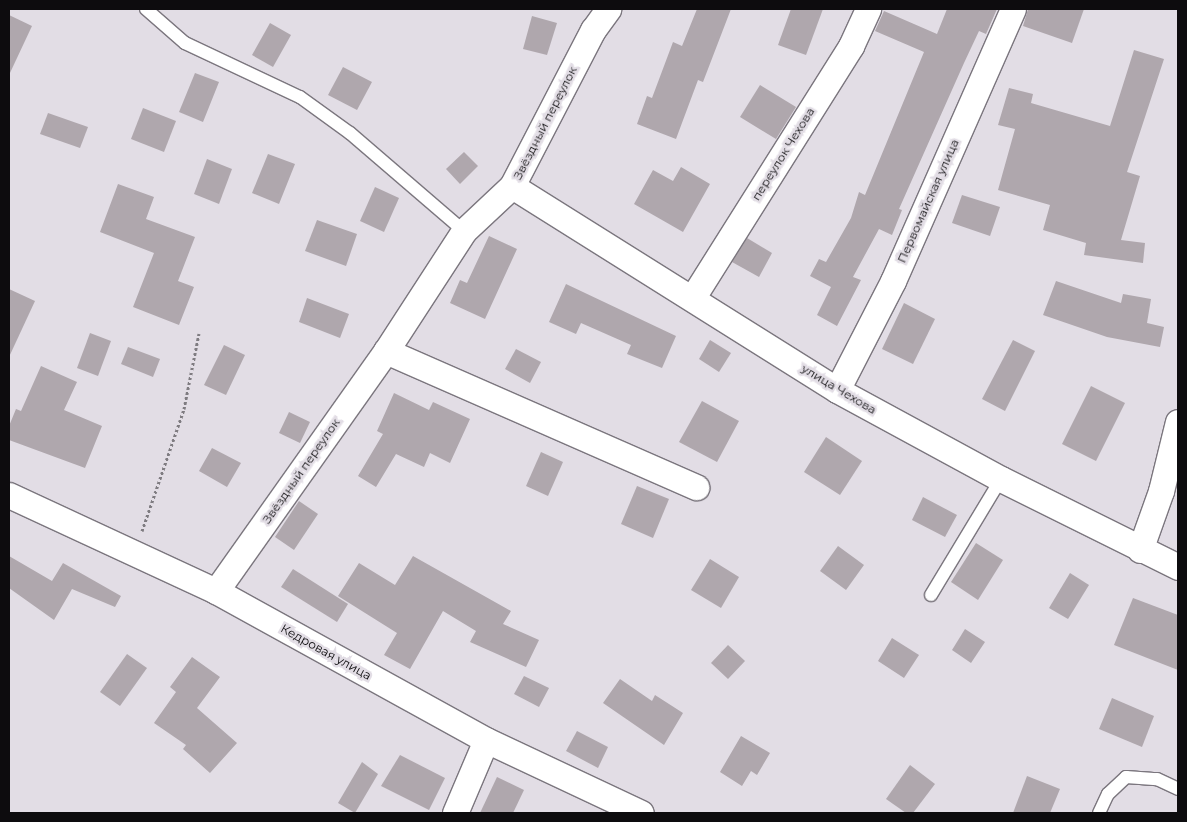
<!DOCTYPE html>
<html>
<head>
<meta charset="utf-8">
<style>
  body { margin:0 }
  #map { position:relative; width:1187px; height:822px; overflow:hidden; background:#e2dde5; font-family:Montserrat,sans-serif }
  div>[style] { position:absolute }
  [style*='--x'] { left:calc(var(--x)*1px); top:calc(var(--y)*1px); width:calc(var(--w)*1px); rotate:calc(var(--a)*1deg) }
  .building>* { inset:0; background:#afa7ad }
  .path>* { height:3px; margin-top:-1.5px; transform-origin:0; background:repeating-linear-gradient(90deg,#7f7c81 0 2.5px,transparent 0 5px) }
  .roads { filter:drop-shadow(1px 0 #7b767e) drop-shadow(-1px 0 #7b767e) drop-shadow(0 1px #7b767e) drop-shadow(0 -1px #7b767e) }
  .service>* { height:12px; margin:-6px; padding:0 6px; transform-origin:6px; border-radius:6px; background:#fff }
  .minor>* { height:25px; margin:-12.5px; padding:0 12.5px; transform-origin:12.5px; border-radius:12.5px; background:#fff }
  span { translate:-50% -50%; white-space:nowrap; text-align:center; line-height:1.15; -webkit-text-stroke:5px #e2dde5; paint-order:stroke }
  .street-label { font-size:12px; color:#0d0c0e }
  .frame { position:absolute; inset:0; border:10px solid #0d0c0e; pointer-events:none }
</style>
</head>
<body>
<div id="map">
  <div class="building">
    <i style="clip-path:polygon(697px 9px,731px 9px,703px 82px,698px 80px,676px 139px,637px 124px,647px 96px,652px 98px,673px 42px,682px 46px)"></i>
    <i style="clip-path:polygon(791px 9px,823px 9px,806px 55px,778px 45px)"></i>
    <i style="clip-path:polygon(947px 9px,997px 9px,986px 34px,979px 31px,964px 63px,899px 209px,902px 210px,892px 235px,879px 229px,853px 277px,861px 280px,837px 326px,817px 315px,831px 287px,810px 276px,819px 259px,826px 262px,851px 218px,859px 192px,865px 195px,924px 52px,875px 31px,884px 11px,937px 34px)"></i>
    <i style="clip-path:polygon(1028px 9px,1084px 9px,1072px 43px,1023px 26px)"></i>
    <i style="clip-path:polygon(9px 15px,32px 26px,9px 75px)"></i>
    <i style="clip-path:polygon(532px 16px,557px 23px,547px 55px,523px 49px)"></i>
    <i style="clip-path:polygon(270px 23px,291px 35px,273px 67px,252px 55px)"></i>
    <i style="clip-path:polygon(1134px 50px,1164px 59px,1127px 172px,1140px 176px,1121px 240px,1145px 243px,1143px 263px,1084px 255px,1086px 243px,1043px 230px,1050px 205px,998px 190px,1015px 129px,998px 125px,1009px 88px,1033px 94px,1031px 103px,1110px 126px)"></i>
    <i style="clip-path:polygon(343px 67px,372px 82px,357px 110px,328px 95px)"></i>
    <i style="clip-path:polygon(195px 73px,219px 82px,203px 122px,179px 112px)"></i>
    <i style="clip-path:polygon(760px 85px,796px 107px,776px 139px,740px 117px)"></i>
    <i style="clip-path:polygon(143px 108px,176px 121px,164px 152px,131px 139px)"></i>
    <i style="clip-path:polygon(48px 113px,88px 127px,80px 148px,40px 134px)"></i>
    <i style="clip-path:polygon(464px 152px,478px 166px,460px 184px,446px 169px)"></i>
    <i style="clip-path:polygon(268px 154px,295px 164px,279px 204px,252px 193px)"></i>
    <i style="clip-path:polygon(207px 159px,232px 169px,219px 204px,194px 194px)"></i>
    <i style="clip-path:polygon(681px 167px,710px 184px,683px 232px,634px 204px,653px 170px,673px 181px)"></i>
    <i style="clip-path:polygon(118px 184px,154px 197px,146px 219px,195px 237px,178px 281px,194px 287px,179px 325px,133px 307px,154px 253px,100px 232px)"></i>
    <i style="clip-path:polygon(375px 187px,399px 198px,384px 232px,360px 221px)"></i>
    <i style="clip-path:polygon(962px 195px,1000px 207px,990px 236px,952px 223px)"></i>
    <i style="clip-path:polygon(317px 220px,357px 234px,346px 266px,305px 251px)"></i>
    <i style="clip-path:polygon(489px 236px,517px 249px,485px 319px,450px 303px,460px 280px,467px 283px)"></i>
    <i style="clip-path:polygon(747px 238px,772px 253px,759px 277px,732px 262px)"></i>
    <i style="clip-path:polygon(1056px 281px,1121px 303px,1123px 294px,1151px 299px,1147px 323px,1164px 327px,1160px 347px,1107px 337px,1043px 315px)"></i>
    <i style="clip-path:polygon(566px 284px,676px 336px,662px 368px,627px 354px,631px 345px,581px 323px,576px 334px,549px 322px)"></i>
    <i style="clip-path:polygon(9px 289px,35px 301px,9px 357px)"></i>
    <i style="clip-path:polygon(307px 298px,349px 314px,340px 338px,299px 322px)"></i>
    <i style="clip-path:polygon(904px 303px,935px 319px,913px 364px,882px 349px)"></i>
    <i style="clip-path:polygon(90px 333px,111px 341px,98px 376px,77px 368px)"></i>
    <i style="clip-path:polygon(710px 340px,731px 353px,719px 372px,699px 359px)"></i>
    <i style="clip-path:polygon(1013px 340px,1035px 351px,1005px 411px,982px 399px)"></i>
    <i style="clip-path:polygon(224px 345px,245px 355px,226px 395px,204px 385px)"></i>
    <i style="clip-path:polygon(128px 347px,160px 359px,153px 377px,121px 364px)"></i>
    <i style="clip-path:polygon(516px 349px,541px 362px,530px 383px,505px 369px)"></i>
    <i style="clip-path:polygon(41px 366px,77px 382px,64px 410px,102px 426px,85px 468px,9px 440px,9px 426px,16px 409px,21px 411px)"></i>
    <i style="clip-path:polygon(1091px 386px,1125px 403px,1096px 461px,1062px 444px)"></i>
    <i style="clip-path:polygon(394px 393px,429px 410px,433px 402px,470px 419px,450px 463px,430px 453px,424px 467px,396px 454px,376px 487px,358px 476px,383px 434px,377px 431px)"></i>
    <i style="clip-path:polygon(702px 401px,739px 421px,717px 462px,679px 442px)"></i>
    <i style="clip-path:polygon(289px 412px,310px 422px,300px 443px,279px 433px)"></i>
    <i style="clip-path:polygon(826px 437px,862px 461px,840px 495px,804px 472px)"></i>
    <i style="clip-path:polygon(212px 448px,241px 463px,227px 487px,199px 471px)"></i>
    <i style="clip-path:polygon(541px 452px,563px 462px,548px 496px,526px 486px)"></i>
    <i style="clip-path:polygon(637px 486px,669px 499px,653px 538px,621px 524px)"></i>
    <i style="clip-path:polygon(923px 497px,957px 515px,945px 537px,912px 520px)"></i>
    <i style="clip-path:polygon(299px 501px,318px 514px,294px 550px,275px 537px)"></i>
    <i style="clip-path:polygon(976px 543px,1003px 560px,978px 600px,951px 582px)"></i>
    <i style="clip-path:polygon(838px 546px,864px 565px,846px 590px,820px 571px)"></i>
    <i style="clip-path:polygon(9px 556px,52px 581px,63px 563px,121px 596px,115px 607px,72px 589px,54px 620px,9px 588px)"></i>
    <i style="clip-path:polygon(413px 556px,511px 611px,503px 624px,539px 640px,526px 667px,470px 642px,476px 631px,443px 611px,410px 669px,384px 655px,397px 633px,338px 596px,359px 563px,395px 585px)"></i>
    <i style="clip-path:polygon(710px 559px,739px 577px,721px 608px,691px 590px)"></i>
    <i style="clip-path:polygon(293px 569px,348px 604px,337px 622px,281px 587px)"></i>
    <i style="clip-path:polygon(1070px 573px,1089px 585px,1068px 619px,1049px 608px)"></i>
    <i style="clip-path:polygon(1133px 598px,1178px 615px,1178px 670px,1114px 645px)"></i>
    <i style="clip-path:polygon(965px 629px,985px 642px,971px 663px,952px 650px)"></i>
    <i style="clip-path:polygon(892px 638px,919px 655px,904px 678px,878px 661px)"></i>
    <i style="clip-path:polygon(728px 645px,745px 661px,728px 679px,711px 663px)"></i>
    <i style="clip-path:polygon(127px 654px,147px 668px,120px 706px,100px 692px)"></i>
    <i style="clip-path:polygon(192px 657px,220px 677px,197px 708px,237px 743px,210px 773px,183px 749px,186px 745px,154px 723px,176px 692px,170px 687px)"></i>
    <i style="clip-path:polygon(524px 676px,549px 688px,539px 707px,514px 694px)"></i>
    <i style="clip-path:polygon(620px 679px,652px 701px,655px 695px,683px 713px,664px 745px,603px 703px)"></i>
    <i style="clip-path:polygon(1112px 698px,1154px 716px,1142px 747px,1099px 729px)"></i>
    <i style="clip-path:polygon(577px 731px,608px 747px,598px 768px,566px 751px)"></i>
    <i style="clip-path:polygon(741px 736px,770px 753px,757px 775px,751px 771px,742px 786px,720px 772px)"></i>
    <i style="clip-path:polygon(400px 755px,445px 778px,429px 810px,381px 786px)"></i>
    <i style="clip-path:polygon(362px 762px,378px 774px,355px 813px,338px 803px)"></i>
    <i style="clip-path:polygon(910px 765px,935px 784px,913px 813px,906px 813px,886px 799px)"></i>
    <i style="clip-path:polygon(1027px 776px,1060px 789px,1050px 813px,1013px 813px)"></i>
    <i style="clip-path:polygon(497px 777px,524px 790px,513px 813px,480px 813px)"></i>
  </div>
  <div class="path">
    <i style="--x:142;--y:531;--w:129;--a:-71"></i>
    <i style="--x:184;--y:409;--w:77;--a:-78.8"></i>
  </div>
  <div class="roads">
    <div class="service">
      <i style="--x:146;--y:9;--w:52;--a:41.1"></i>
      <i style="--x:185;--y:43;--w:127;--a:25.2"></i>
      <i style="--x:300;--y:97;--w:62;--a:35.8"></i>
      <i style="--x:350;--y:133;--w:150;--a:40.7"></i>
      <i style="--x:931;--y:595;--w:135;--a:-58.9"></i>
      <i style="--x:1099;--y:813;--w:21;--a:-65"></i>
      <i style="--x:1108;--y:794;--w:25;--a:-43"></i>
      <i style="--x:1126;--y:777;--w:31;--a:4"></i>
      <i style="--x:1157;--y:779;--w:23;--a:25"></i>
    </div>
    <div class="minor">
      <i style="--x:512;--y:186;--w:384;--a:32.1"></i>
      <i style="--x:837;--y:390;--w:187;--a:28.5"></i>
      <i style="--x:1001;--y:479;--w:198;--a:26.4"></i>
      <i style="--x:693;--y:297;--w:297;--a:-57.8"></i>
      <i style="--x:851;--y:46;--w:41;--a:-65.3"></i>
      <i style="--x:386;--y:351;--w:339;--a:23.7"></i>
      <i style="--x:837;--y:390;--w:123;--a:-62.8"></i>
      <i style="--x:893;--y:281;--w:297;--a:-66.2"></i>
      <i style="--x:9;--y:495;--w:228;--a:24.9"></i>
      <i style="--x:216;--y:591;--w:308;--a:28.9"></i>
      <i style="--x:486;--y:740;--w:171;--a:25.2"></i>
      <i style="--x:1140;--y:550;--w:63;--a:-70.4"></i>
      <i style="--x:1161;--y:491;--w:71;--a:-76.2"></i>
      <i style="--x:216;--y:591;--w:294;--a:-54.7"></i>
      <i style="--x:386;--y:351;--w:143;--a:-57"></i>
      <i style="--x:464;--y:231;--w:66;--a:-43.2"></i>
      <i style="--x:512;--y:186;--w:176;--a:-62.6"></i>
      <i style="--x:593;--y:30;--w:26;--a:-54"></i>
      <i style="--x:455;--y:813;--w:79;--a:-67"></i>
    </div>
  </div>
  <div class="street-label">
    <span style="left:545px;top:123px;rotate:-63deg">Звёздный переулок</span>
    <span style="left:783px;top:154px;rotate:-58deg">переулок Чехова</span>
    <span style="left:928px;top:201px;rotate:-66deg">Первомайская улица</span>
    <span style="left:839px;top:389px;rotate:31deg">улица Чехова</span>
    <span style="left:301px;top:471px;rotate:-55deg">Звёздный переулок</span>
    <span style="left:326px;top:652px;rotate:29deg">Кедровая улица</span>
  </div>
  <div class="frame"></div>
</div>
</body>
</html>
